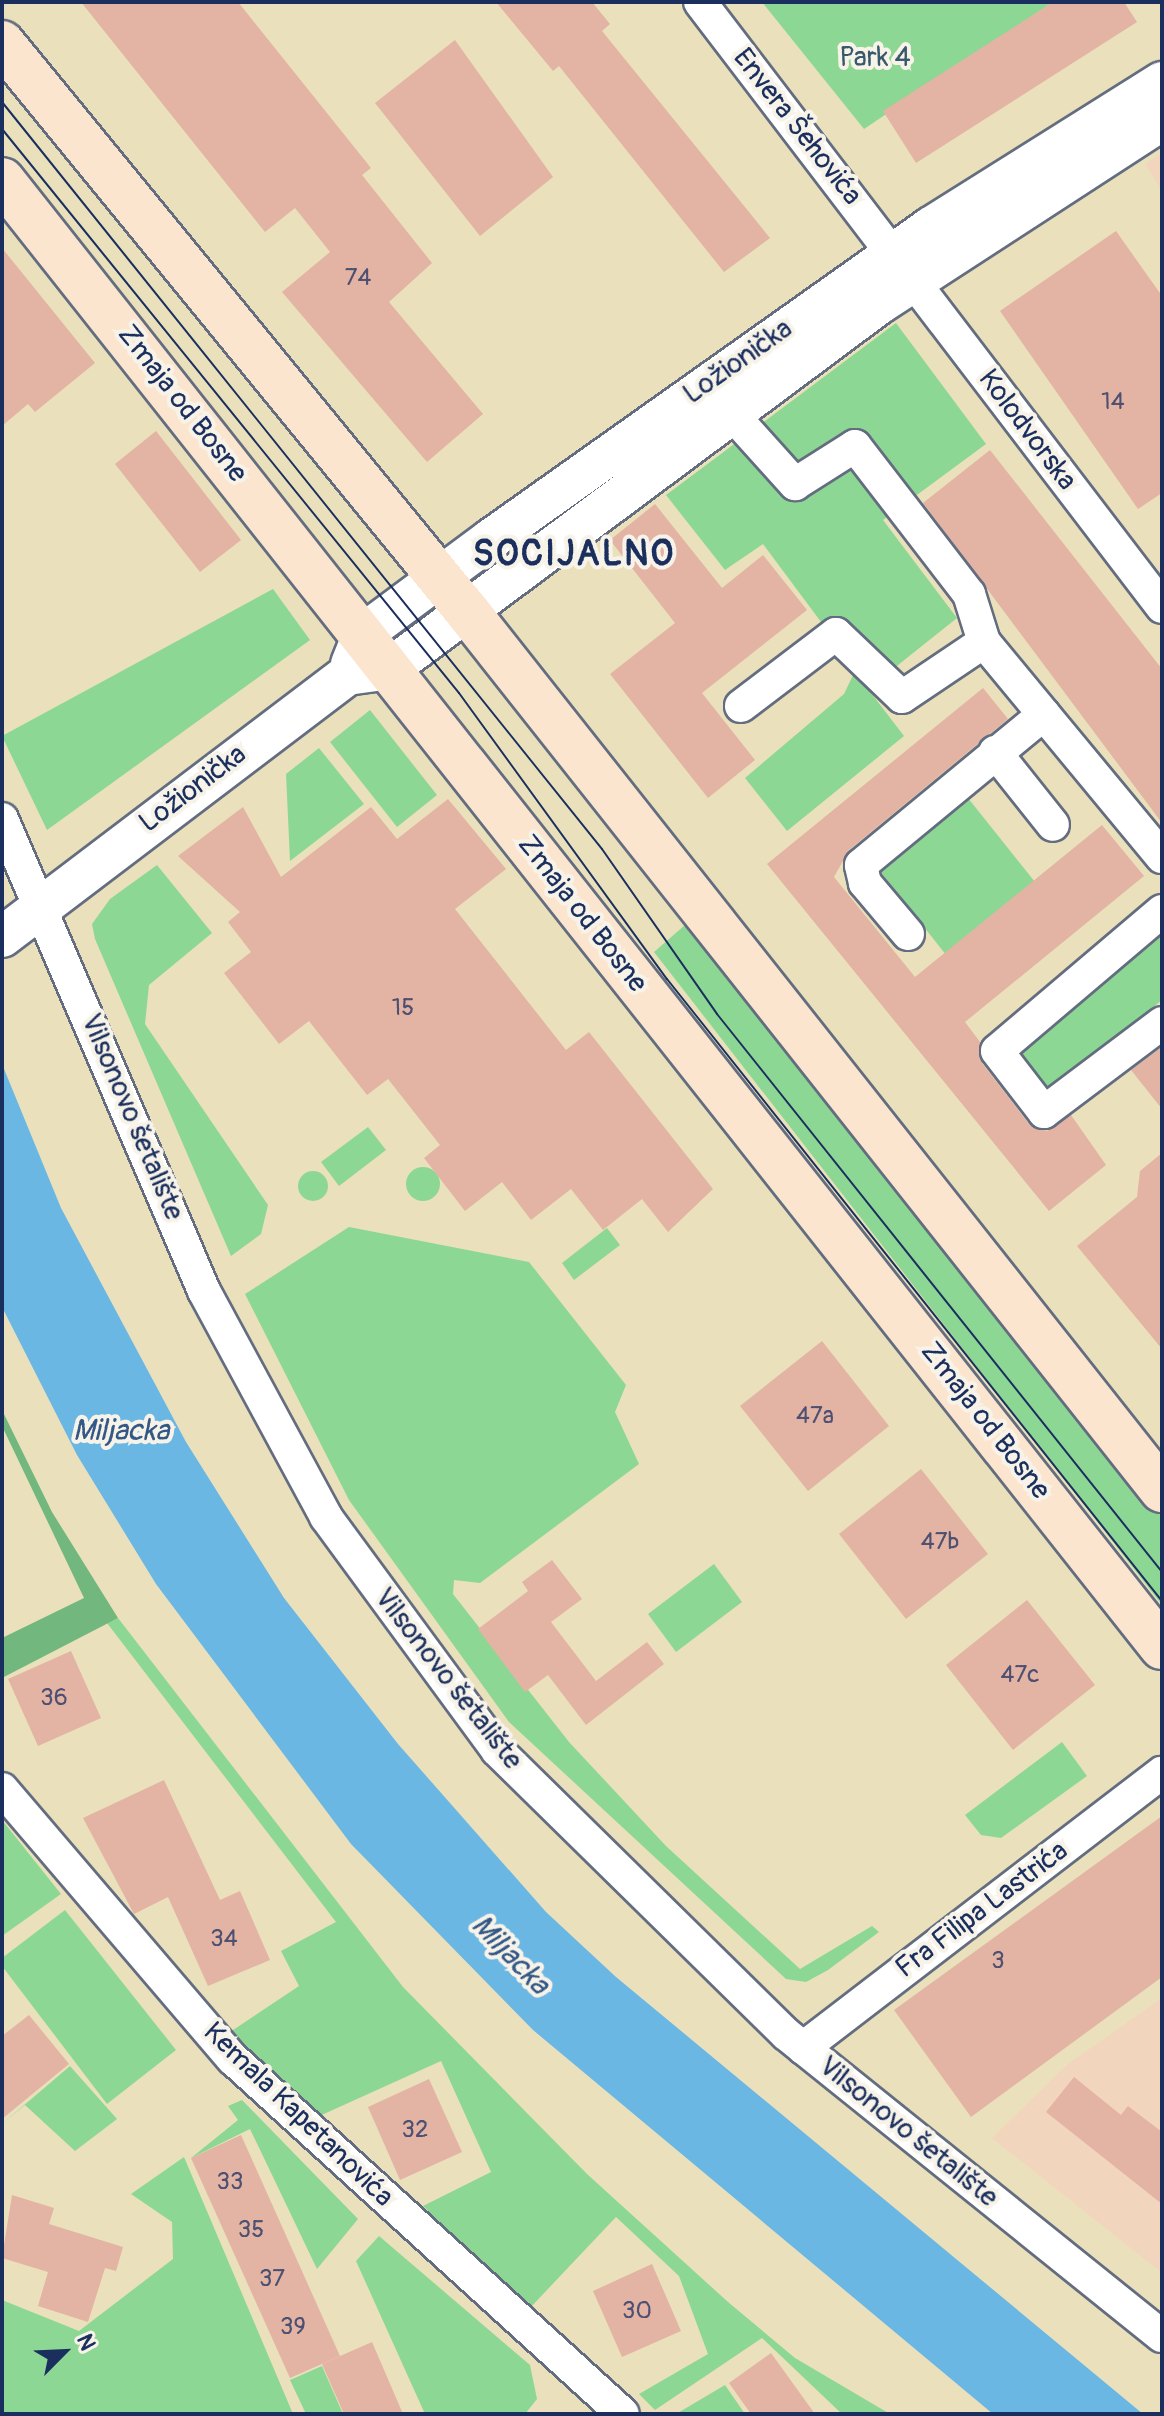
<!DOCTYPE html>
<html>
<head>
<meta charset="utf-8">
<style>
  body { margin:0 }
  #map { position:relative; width:1164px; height:2416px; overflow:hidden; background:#eae0bc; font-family:Pangolin,sans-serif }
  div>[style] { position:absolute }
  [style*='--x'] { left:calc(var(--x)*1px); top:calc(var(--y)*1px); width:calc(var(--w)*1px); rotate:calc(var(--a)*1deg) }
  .built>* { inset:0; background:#f1d5bd }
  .green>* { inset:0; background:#8dd794 }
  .round { border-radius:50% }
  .forest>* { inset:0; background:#72b87e }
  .water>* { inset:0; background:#6ab7e4 }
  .building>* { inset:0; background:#e3b3a4 }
  .roads { filter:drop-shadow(2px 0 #636d7f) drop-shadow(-2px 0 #636d7f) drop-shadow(0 2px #636d7f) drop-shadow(0 -2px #636d7f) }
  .minor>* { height:32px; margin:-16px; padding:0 16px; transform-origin:16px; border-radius:16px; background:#fff }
  .tertiary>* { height:40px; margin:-20px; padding:0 20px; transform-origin:20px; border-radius:20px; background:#fff }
  .secondary>* { height:44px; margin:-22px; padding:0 22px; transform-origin:22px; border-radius:22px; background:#fbe5cf }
  .tram>* { height:2px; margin:-1px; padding:0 1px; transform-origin:1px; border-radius:1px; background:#1b2f5e }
  span { translate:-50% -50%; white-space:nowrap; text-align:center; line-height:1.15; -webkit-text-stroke:8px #f7f3e8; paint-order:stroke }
  .number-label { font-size:24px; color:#4d5070 }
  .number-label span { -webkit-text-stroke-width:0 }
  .park-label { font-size:28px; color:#38596c }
  .street-label { font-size:28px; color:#1b2f5e }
  .water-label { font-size:30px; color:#335886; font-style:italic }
  .district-label { font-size:36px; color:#1b2f5e; font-weight:700; letter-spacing:2px }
  .frame { position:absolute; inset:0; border:4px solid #1b2f5e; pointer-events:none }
  .north { position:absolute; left:24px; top:2312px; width:80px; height:80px; -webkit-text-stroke:6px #f7f3e8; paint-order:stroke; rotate:66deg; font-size:22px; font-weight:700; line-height:32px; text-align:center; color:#1b2f5e }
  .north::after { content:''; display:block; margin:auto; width:28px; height:36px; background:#1b2f5e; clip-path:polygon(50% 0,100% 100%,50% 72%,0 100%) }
</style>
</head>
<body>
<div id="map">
  <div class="built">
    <i style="clip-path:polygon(1162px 153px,1162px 191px,1145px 164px)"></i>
    <i style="clip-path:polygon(1162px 1998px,1162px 2273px,992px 2138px,1068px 2064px)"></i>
  </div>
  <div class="green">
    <i style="clip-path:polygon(762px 2px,1053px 2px,864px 129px)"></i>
    <i style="clip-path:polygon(896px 323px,986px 444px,883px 520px,957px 618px,868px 689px,904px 736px,787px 831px,745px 778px,844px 694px,856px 669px,763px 544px,725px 570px,666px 495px)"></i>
    <i style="clip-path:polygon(273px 589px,310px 640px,47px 830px,2px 736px)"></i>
    <i style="clip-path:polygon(370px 710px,437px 795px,397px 827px,330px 742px)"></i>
    <i style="clip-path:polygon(319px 748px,364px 804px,290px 861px,286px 774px)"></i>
    <i style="clip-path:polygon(964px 793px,1043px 892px,954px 965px,875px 865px)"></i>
    <i style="clip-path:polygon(157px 865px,212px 933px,149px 985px,145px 1024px,268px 1205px,261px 1234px,231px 1256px,95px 939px,92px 924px,110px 899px)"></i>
    <i style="clip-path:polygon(693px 918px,1162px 1508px,1162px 1605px,654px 952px)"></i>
    <i style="clip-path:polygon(1162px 928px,1162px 1000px,1038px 1099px,1005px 1058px)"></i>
    <i style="clip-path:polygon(368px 1127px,386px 1150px,339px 1186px,321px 1162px)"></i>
    <i class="round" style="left:406px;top:1167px;width:34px;height:34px"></i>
    <i class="round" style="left:298px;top:1171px;width:30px;height:30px"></i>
    <i style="clip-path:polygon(349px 1227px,529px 1262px,626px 1385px,615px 1412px,639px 1464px,480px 1583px,454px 1580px,453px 1594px,569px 1742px,666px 1846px,800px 1969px,872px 1926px,879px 1932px,828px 1970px,806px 1982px,786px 1979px,509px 1722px,349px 1500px,245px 1294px)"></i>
    <i style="clip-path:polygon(607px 1228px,620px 1245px,574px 1280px,562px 1263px)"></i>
    <i style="clip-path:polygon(714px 1564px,742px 1602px,676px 1652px,648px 1614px)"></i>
    <i style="clip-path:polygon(118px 1618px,403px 1987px,587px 2174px,728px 2302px,795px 2358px,890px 2414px,842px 2414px,762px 2338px,655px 2410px,639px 2394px,708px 2354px,679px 2276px,616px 2217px,529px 2309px,423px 2206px,491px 2172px,441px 2061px,315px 2118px,230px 2032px,299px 1986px,281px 1951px,336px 1922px,107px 1623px)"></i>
    <i style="clip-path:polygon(1062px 1742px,1087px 1776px,1001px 1838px,981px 1835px,965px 1815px)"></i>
    <i style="clip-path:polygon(2px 1820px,61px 1894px,2px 1936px)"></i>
    <i style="clip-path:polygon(65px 1910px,176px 2050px,107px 2104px,2px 1966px,2px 1958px)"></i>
    <i style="clip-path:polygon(70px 2066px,117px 2119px,75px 2151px,25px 2105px,2px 2124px)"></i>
    <i style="clip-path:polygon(242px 2100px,358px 2219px,317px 2269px,250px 2129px,191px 2158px,238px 2120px,228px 2106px)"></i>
    <i style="clip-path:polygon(184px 2157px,293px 2414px,2px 2414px,2px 2300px,79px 2331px,173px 2259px,172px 2222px,131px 2194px)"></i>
    <i style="clip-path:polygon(379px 2236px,530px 2365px,537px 2399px,525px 2414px,425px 2414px,356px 2261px)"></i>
    <i style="clip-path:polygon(322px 2366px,343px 2414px,306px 2414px,290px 2380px)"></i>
    <i style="clip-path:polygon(725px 2385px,745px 2414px,676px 2414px)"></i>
  </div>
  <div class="forest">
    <i style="clip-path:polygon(2px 1410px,52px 1512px,118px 1618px,2px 1678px,2px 1638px,84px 1598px,2px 1426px)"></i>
  </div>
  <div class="water">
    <i style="clip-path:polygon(2px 1064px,61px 1208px,186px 1442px,284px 1598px,398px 1744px,546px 1912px,616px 1977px,1143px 2414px,993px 2414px,533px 2030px,351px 1844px,156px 1584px,77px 1455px,2px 1307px)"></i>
  </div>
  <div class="building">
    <i style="clip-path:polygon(81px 2px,238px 2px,371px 168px,362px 175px,432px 263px,389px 302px,483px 414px,427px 462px,282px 292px,330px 252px,295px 208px,265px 232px)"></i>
    <i style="clip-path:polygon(496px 2px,592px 2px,610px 24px,602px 31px,770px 238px,724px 272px,559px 66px,553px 71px)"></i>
    <i style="clip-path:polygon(1053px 2px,1124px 2px,1137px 22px,916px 163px,883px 111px)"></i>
    <i style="clip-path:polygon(455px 40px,553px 177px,480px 236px,375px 103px)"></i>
    <i style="clip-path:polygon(1116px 231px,1162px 296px,1162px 493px,1138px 509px,1000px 311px)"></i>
    <i style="clip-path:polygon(2px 248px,95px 363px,35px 412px,28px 404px,2px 426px)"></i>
    <i style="clip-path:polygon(156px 431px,241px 540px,200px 572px,115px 464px)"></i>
    <i style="clip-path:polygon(990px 450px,1162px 669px,1162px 823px,923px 503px)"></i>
    <i style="clip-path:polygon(655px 504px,722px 588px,763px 555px,807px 610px,702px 693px,755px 760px,708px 798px,610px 674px,675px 623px,610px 540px)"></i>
    <i style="clip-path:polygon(983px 688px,1008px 719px,849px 850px,834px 877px,915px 977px,1102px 825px,1144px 876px,965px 1022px,980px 1042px,982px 1063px,1029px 1124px,1047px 1131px,1071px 1115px,1106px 1165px,1049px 1211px,767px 864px)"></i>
    <i style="clip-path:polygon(448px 799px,506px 869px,455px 909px,566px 1050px,589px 1032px,713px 1189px,668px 1232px,642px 1199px,603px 1230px,571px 1189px,531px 1220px,502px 1182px,465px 1211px,424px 1158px,440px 1145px,388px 1079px,367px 1095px,309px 1021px,279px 1044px,224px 973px,251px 952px,228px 922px,240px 912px,178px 856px,243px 807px,281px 877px,371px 807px,397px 839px)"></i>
    <i style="clip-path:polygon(1162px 1047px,1162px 1109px,1131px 1070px)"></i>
    <i style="clip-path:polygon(1162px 1153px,1162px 1349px,1077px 1246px,1137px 1197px,1140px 1171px)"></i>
    <i style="clip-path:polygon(822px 1341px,889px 1426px,808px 1491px,740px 1406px)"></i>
    <i style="clip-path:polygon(921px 1469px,988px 1554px,906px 1619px,839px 1534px)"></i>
    <i style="clip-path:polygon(552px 1560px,582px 1599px,551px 1622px,596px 1681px,647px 1642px,664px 1664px,586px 1725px,548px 1675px,525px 1692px,478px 1629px,528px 1591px,522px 1582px)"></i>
    <i style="clip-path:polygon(1027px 1600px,1095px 1685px,1013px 1750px,946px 1665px)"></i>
    <i style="clip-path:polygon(71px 1651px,101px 1718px,38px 1746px,8px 1679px)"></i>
    <i style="clip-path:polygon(164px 1780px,220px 1900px,240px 1891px,270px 1960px,208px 1986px,168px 1897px,134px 1914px,83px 1818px)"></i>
    <i style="clip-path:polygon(1162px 1816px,1162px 1977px,971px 2117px,894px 2010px)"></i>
    <i style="clip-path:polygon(29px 2015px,69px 2064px,2px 2119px,2px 2036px)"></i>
    <i style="clip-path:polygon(1074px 2077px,1121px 2115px,1128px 2106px,1162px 2132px,1162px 2204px,1046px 2112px)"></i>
    <i style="clip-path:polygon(429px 2079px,462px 2152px,400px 2180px,368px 2107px)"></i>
    <i style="clip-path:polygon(241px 2135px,340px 2356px,290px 2378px,191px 2158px)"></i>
    <i style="clip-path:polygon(12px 2195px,54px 2208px,49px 2224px,123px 2247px,116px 2271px,105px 2268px,88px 2322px,38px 2306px,48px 2272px,2px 2258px)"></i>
    <i style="clip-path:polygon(652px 2264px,681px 2331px,622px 2357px,593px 2291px)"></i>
    <i style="clip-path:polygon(372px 2342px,403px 2414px,344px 2414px,322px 2364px)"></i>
    <i style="clip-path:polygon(771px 2353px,815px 2414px,751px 2414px,729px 2383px)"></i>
  </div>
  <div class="roads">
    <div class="minor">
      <i style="--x:700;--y:2;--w:761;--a:52.63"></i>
      <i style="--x:731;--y:413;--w:96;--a:48"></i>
      <i style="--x:795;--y:484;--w:71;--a:-32.3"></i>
      <i style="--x:855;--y:446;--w:187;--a:52.4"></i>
      <i style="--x:969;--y:594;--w:50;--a:72.6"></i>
      <i style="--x:984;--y:642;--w:279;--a:50.4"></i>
      <i style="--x:741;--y:706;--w:119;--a:-37.2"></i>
      <i style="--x:836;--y:634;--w:91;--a:43.7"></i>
      <i style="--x:902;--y:697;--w:99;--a:-33.9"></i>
      <i style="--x:995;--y:752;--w:93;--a:51.5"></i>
      <i style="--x:2;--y:819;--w:513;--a:66.83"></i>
      <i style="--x:204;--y:1291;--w:257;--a:61.6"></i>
      <i style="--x:326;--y:1517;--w:289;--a:53.7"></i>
      <i style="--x:497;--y:1750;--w:405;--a:44.5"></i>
      <i style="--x:786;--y:2034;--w:482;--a:38.8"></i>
      <i style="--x:1162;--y:911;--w:216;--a:139.7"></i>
      <i style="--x:997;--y:1051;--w:77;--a:52.4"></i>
      <i style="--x:1044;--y:1112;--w:148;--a:-37"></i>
      <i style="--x:908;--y:934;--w:67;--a:-130.1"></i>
      <i style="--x:865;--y:883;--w:18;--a:-103"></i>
      <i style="--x:861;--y:865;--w:237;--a:-39.5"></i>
      <i style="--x:2;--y:1789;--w:355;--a:49.5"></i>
      <i style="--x:233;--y:2059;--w:527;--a:42.31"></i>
      <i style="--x:803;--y:2048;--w:452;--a:-37.5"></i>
    </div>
    <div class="tertiary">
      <i style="--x:351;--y:664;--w:32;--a:-68"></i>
      <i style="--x:363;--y:634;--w:159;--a:-36.6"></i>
      <i style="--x:491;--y:539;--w:539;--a:-35.34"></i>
      <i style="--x:931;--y:227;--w:273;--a:-32.1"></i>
      <i style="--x:2;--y:937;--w:433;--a:-37.2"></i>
      <i style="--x:347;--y:675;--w:42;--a:-8.1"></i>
      <i style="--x:389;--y:669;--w:611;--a:-36.68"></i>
      <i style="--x:879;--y:304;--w:338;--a:-33"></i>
    </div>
    <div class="secondary">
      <i style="--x:2;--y:43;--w:733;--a:50.71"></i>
      <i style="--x:466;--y:610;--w:1122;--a:51.66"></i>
      <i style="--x:2;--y:180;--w:1870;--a:51.67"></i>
    </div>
  </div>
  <div class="tram">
    <i style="--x:2;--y:102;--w:958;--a:51.23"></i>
    <i style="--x:602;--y:849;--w:201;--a:55.1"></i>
    <i style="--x:717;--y:1014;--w:714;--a:51.43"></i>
    <i style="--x:2;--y:129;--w:726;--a:50.98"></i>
    <i style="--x:459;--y:693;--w:354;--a:54"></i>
    <i style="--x:667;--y:979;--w:795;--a:51.49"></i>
  </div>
  <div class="number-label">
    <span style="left:358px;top:278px">74</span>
    <span style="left:1113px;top:402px">14</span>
    <span style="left:403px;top:1008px">15</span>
    <span style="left:815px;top:1416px">47a</span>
    <span style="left:940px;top:1542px">47b</span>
    <span style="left:1020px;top:1675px">47c</span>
    <span style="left:54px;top:1698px">36</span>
    <span style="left:224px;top:1939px">34</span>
    <span style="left:998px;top:1961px">3</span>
    <span style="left:415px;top:2130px">32</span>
    <span style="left:230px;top:2182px">33</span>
    <span style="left:251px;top:2230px">35</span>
    <span style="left:272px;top:2279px">37</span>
    <span style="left:637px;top:2311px">30</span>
    <span style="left:293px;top:2327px">39</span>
  </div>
  <div class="park-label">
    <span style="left:875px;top:58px">Park 4</span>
  </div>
  <div class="street-label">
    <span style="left:797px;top:127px;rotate:52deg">Envera Šehovića</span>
    <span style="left:738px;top:362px;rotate:-35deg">Ložionička</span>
    <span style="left:182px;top:404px;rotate:52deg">Zmaja od Bosne</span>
    <span style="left:1027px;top:430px;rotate:53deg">Kolodvorska</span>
    <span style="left:193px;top:789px;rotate:-37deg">Ložionička</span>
    <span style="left:582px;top:914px;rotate:52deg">Zmaja od Bosne</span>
    <span style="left:132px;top:1117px;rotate:67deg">Vilsonovo šetalište</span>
    <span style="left:985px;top:1421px;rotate:52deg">Zmaja od Bosne</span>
    <span style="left:448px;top:1679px;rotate:52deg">Vilsonovo šetalište</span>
    <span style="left:982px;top:1910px;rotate:-37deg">Fra Filipa Lastrića</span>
    <span style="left:298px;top:2115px;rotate:44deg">Kemala Kapetanovića</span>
    <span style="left:908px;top:2132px;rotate:39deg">Vilsonovo šetalište</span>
  </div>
  <div class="water-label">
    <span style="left:121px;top:1431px">Miljacka</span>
    <span style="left:510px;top:1955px;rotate:46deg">Miljacka</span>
  </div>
  <div class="district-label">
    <span style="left:574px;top:554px">SOCIJALNO</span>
  </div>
  <div class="frame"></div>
  <div class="north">N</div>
</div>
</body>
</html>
